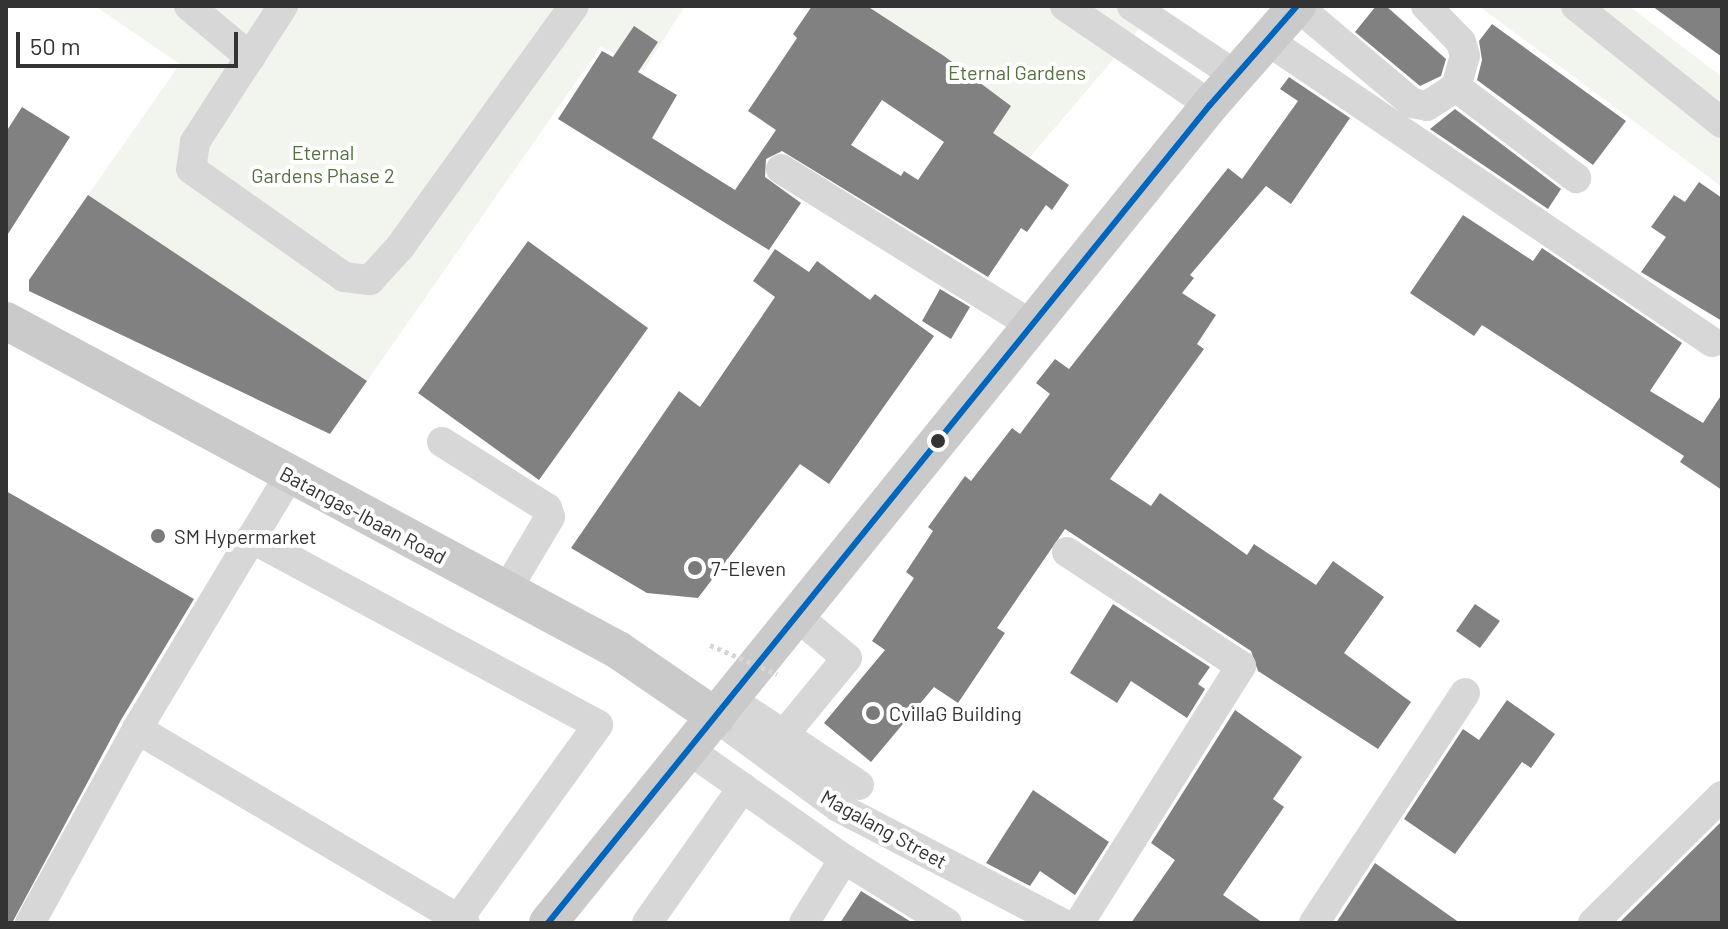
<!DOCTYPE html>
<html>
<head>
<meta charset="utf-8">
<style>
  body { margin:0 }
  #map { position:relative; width:1728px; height:929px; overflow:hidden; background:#fff; font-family:Barlow,sans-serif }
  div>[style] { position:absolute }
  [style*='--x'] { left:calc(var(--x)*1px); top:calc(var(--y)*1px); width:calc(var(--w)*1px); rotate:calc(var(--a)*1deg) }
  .green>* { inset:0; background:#f1f5ed }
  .building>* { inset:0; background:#818181 }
  .minor>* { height:30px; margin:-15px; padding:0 15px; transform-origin:15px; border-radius:15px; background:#d7d7d7 }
  .major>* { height:38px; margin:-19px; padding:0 19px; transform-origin:19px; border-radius:19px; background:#cacaca }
  .path-bridge>* { height:5px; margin-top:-2.5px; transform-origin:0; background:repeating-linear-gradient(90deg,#d6d6d6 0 4px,transparent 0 8px) }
  .bus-1>* { height:6px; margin:-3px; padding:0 3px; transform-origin:3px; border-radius:3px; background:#0065bd }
  .dots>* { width:22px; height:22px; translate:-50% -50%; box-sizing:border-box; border:4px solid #fff; border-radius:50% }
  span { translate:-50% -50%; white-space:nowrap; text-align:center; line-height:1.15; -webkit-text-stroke:8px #fff; paint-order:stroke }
  .park-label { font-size:20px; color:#56703f }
  .street-label { font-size:20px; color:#333 }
  .poi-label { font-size:20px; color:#333 }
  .left { translate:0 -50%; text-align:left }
  .frame { position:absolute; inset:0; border:8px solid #333; pointer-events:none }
  .scale { position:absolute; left:16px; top:32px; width:222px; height:36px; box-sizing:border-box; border:4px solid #333; border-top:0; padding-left:10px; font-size:24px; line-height:28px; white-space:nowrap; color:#333; -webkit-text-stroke:6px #fff; paint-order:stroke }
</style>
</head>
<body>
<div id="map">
  <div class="green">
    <i style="clip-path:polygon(95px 6px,685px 6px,643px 71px,601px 46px,367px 381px,88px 195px,180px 64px)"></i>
    <i style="clip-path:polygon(798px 6px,1159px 6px,1029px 158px)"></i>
    <i style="clip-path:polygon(1479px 6px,1629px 6px,1722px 77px,1722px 187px)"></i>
  </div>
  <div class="building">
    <i style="clip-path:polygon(evenodd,812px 6px,867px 6px,944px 56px,1011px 106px,993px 133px,1069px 185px,1052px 210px,1046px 205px,1027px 232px,1021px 228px,988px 277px,782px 151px,766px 159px,765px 177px,801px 203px,769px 250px,558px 119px,602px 51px,613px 57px,634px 26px,658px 42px,638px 72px,677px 95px,652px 138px,735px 190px,776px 130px,748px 111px,797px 38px,793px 34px,812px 6px,882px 100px,944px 142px,918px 180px,904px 171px,901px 176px,851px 145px,882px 100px)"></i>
    <i style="clip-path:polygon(1376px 6px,1386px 6px,1446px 59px,1441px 76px,1420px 86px,1355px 32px)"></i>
    <i style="clip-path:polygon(1652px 6px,1722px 6px,1722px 57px)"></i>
    <i style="clip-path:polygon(1492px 24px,1626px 121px,1593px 165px,1477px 80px,1482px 60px,1479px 41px)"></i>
    <i style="clip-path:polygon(1289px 77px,1350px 118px,1291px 204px,1266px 186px,1190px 275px,1194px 278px,1182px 293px,1216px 315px,1197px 344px,1204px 349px,1110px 479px,1151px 506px,1160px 493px,1247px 555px,1254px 544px,1316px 585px,1333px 561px,1384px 597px,1344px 653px,1411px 702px,1378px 749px,1258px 671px,1251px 651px,1065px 529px,997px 628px,1005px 633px,958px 703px,934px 687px,871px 762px,824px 723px,885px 650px,872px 641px,914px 578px,906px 572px,933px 531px,928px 527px,965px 476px,971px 481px,1012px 428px,1020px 434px,1050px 394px,1036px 383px,1055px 359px,1069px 369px,1228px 168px,1242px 179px,1298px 101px,1280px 89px)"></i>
    <i style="clip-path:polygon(22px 107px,70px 137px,6px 237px,6px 132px)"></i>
    <i style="clip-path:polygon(1455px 109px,1561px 189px,1548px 209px,1430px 129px)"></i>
    <i style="clip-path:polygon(1699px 182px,1722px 198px,1722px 321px,1641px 272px,1666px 237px,1651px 227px,1674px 195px,1685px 202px)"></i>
    <i style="clip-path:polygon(88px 195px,367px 381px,330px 434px,29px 291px,29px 280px)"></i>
    <i style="clip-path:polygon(1463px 215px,1533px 261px,1542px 248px,1682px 343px,1650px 391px,1703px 423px,1722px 394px,1722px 490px,1680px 462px,1684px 456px,1482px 325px,1474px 336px,1410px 293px)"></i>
    <i style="clip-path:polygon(528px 241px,648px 328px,539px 480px,418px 393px)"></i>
    <i style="clip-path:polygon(775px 249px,809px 272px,817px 261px,870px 300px,875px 294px,934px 336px,829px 484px,800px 464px,698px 598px,647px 593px,571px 548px,679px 391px,700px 407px,775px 297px,753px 281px)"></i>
    <i style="clip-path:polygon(940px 289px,970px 307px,951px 339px,922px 321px)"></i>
    <i style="clip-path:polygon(6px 491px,194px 599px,121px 720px,12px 923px,6px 923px)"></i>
    <i style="clip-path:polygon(1113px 604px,1210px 667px,1198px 684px,1205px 689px,1187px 718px,1131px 681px,1117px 703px,1070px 673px)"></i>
    <i style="clip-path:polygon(1475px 604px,1500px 621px,1480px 648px,1456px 631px)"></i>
    <i style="clip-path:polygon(1507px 700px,1555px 734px,1531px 768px,1522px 762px,1455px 854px,1404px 819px,1463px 729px,1479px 740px)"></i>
    <i style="clip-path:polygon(1235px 710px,1302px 757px,1273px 799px,1284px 807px,1223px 895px,1263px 923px,1131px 923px,1175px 860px,1151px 843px)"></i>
    <i style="clip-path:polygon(1033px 790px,1109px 842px,1075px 895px,1040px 871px,1030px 886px,986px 863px)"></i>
    <i style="clip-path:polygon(1722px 821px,1722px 923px,1619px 923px)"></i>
    <i style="clip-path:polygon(1375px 863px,1460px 923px,1336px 923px)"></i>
    <i style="clip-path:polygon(861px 891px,913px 923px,840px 923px)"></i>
  </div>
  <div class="minor">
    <i style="--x:189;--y:6;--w:80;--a:39.9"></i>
    <i style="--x:250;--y:57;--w:61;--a:-57.1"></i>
    <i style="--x:1065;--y:6;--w:176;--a:34.3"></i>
    <i style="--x:1132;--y:6;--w:124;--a:33.8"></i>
    <i style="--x:1297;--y:6;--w:150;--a:40.1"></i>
    <i style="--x:1412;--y:103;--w:15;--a:11"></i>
    <i style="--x:1427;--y:106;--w:35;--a:-33"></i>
    <i style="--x:1456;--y:87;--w:32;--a:-74"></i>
    <i style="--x:1465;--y:56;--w:15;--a:-106"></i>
    <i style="--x:1461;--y:42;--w:50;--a:-134.2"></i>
    <i style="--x:1576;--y:6;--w:187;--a:38.7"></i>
    <i style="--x:1267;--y:40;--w:538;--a:34.16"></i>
    <i style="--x:250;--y:57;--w:101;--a:122.9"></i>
    <i style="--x:195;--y:142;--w:27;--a:98"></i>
    <i style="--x:191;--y:169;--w:187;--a:35.2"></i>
    <i style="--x:344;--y:277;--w:26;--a:7"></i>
    <i style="--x:370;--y:280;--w:45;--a:-47.7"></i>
    <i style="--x:400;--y:247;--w:297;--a:-54.2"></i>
    <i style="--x:1456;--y:87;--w:151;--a:37.2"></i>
    <i style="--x:781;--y:169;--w:296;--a:31.9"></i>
    <i style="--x:442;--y:442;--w:124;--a:32.2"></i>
    <i style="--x:547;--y:508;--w:9;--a:72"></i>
    <i style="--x:550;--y:517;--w:86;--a:120.7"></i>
    <i style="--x:251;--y:538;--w:394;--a:28.3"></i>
    <i style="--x:598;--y:725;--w:244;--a:125.8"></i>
    <i style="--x:1067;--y:552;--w:208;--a:33.2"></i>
    <i style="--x:1241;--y:666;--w:304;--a:122.2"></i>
    <i style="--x:730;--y:699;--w:155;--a:33.7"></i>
    <i style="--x:716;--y:717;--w:152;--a:36.4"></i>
    <i style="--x:838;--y:807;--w:252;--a:27.4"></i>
    <i style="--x:137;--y:729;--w:381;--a:30.6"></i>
    <i style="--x:782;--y:737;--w:102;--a:-50.6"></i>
    <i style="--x:847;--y:658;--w:67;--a:-140.4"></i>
    <i style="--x:689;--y:750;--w:189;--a:35.1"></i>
    <i style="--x:844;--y:859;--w:121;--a:31.9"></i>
    <i style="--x:30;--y:923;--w:222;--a:-61.1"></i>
    <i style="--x:137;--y:729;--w:295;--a:-59"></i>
    <i style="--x:647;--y:923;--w:166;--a:-54.8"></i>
    <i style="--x:804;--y:923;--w:75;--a:-58"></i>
    <i style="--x:1314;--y:923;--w:275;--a:-56.7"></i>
    <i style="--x:1593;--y:923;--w:181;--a:-44.6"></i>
  </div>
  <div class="major">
    <i style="--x:6;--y:321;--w:695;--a:28.26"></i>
    <i style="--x:618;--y:650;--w:119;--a:34.4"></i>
    <i style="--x:548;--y:923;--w:1052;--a:-51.02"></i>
    <i style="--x:1210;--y:105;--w:132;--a:-48.7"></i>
  </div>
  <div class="path-bridge">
    <i style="--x:710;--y:645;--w:73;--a:23.4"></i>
  </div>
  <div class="bus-1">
    <i style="--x:548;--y:923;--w:1052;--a:-51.02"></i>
    <i style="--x:1210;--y:105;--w:132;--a:-48.7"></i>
  </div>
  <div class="dots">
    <i style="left:938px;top:441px;background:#333"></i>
    <i style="left:158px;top:536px;background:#7a7a7a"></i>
    <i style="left:695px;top:568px;background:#7a7a7a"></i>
    <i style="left:873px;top:713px;background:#7a7a7a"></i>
  </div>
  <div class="park-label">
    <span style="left:1017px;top:72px">Eternal Gardens</span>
    <span style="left:323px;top:164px">Eternal<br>Gardens Phase 2</span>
  </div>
  <div class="street-label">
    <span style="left:363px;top:515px;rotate:28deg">Batangas-Ibaan Road</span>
    <span style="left:884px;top:829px;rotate:29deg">Magalang Street</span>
  </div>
  <div class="poi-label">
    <span class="left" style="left:174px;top:536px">SM Hypermarket</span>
    <span class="left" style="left:711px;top:568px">7-Eleven</span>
    <span class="left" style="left:889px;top:713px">CvillaG Building</span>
  </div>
  <div class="frame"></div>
  <div class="scale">50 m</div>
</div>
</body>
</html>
